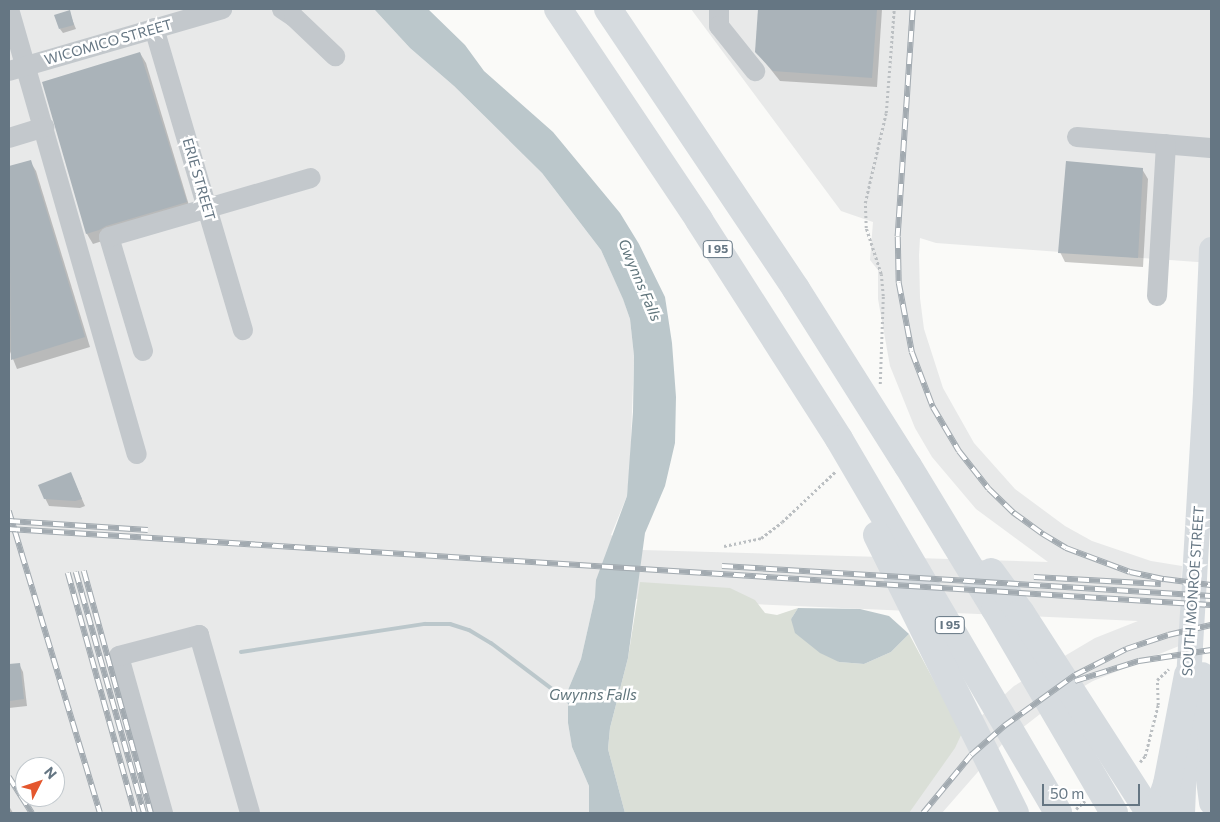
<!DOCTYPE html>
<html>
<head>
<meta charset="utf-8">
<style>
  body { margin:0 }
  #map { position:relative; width:1220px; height:822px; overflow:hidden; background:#fafaf8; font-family:Commissioner,sans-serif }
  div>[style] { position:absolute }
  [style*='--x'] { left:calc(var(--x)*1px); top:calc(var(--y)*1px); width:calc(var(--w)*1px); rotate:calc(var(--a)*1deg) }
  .built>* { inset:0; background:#e8e9e9 }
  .green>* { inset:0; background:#dadfd7 }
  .water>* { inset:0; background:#bbc7cb }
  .shadow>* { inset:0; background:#0003 }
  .stream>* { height:4px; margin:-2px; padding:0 2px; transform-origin:2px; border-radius:2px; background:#bbc7cb }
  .building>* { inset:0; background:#aab3b9 }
  .path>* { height:2.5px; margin-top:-1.25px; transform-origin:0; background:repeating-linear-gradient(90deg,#bbbfc2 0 2.5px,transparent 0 5px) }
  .minor>* { height:20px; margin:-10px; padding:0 10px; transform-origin:10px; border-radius:10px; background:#c3c8cc }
  .major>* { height:25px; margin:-12.5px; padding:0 12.5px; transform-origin:12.5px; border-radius:12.5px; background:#d6dbdf }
  .highway>* { height:28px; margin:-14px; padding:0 14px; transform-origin:14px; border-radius:14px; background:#d6dbdf }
  .rail>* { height:5.5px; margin-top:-2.75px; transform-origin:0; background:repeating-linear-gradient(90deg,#fff 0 11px,#a2aab0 0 22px); box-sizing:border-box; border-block:1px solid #a2aab0 }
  span { translate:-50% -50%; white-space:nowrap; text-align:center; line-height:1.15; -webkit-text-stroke:5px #fff; paint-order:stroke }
  .shield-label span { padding:1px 4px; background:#fff; border:1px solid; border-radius:4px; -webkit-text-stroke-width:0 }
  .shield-label { font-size:12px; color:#657683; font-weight:700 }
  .street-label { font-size:14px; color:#657683 }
  .water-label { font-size:15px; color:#60757c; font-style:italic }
  .frame { position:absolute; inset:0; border:10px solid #657683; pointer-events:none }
  .north { position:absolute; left:15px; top:757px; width:50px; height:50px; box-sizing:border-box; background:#fff; border:1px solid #c1c8cd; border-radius:50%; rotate:49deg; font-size:14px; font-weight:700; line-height:20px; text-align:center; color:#657683 }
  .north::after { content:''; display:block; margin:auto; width:18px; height:22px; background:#e4572e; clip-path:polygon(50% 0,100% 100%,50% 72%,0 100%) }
  .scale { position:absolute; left:1042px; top:784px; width:98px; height:22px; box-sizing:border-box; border:2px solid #657683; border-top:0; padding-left:6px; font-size:15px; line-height:18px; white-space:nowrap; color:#657683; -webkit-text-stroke:4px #fff; paint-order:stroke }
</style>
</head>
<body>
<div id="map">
  <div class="built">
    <i style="clip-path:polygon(evenodd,9px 9px,374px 9px,410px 48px,454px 86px,542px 173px,601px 250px,623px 298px,630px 319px,634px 356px,630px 467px,627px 496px,611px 535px,642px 550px,1048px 562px,976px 509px,932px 457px,915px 428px,890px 366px,878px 299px,878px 270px,870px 260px,873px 222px,841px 211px,691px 9px,1211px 9px,1211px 263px,936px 243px,920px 238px,919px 255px,920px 298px,924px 329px,943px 388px,974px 443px,1015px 489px,1065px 526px,1092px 541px,1151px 561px,1182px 566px,1179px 646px,1093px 681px,1053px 704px,1004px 742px,942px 813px,897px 813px,944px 750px,1014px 686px,1095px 638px,1138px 621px,595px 597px,581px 659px,568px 690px,568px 723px,572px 747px,589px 786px,589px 813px,9px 813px,9px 9px,25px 767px,55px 767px,55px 797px,25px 797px,25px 767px)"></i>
  </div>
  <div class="green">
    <i style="clip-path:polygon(640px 582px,730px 588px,755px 600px,765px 613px,777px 615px,798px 608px,791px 619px,839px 662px,864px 664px,891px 652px,909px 634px,962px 733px,955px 748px,909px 813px,625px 813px,608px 749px,610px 728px,628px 658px)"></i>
  </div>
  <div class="water">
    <i style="clip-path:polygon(374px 9px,428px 9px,465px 45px,484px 71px,553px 132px,620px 213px,639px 244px,665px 297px,672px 343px,676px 397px,675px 443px,665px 486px,645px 533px,628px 658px,610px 728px,608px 749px,625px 813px,589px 813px,589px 786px,572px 747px,568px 723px,568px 690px,581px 659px,595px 597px,596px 580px,627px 496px,633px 412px,634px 356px,630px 319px,623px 299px,601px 250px,542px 173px,454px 86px,410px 48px)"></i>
    <i style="clip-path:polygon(798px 608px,860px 609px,889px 616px,909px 634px,891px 652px,864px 664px,839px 662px,820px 653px,795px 633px,791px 619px)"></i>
  </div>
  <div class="shadow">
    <i style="clip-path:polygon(759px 9px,882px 9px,877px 87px,780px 81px,756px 51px)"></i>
    <i style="clip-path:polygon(69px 12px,76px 29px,63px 33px,60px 29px)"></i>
    <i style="clip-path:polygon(140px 53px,146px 63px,191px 212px,93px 244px,87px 234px,44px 83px)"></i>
    <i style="clip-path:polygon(30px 161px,36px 171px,90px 347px,17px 369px,9px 349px,9px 167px)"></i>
    <i style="clip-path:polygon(1142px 169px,1148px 179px,1143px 267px,1065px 262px,1060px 252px)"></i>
    <i style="clip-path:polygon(71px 474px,85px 506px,80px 508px,49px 506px,45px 498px)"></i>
    <i style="clip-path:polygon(19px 664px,23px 672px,27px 706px,9px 708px,9px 666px)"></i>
    <i style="clip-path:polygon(9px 806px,13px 813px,9px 813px)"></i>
  </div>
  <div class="stream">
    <i style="--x:241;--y:652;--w:186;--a:-8.7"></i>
    <i style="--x:425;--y:624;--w:25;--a:0"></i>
    <i style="--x:450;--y:624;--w:20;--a:18"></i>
    <i style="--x:469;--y:630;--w:26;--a:31"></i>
    <i style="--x:491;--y:643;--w:101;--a:37"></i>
  </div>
  <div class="building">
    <i style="clip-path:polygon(758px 9px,877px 9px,872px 78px,773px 71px,755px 52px)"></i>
    <i style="clip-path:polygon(70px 10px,74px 25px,59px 29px,54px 15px)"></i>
    <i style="clip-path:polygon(140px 52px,187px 202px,106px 226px,99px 230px,86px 234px,42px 82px)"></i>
    <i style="clip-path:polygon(31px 160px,85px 337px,11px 360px,9px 166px)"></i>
    <i style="clip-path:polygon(1066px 161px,1143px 168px,1138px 258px,1058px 253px)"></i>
    <i style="clip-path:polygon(71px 472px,82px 499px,75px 501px,44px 499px,38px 485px)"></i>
    <i style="clip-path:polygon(20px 663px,24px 699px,9px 701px,9px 664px)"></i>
  </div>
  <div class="path">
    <i style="--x:880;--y:384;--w:88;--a:-88"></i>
    <i style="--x:883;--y:296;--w:22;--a:-95"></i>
    <i style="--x:881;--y:274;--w:48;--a:-108.1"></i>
    <i style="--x:866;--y:228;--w:25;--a:-92"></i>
    <i style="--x:865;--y:203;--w:92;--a:-76.9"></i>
    <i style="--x:886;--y:113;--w:104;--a:-85.6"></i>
    <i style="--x:724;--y:546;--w:38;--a:-12"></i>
    <i style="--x:761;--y:538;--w:26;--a:-37"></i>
    <i style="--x:782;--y:522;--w:74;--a:-43.4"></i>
    <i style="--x:1140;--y:762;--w:8;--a:-50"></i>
    <i style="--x:1145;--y:756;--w:53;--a:-75.7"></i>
    <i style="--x:1158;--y:705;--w:25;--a:-92"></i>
    <i style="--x:1157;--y:680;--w:16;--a:-43"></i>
    <i style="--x:1076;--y:809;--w:12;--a:-42"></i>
  </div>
  <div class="minor">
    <i style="--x:9;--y:9;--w:463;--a:74"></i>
    <i style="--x:282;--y:9;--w:14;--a:34"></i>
    <i style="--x:294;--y:17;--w:57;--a:43.6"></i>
    <i style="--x:719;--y:9;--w:17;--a:90"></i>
    <i style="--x:719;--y:26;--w:58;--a:51.3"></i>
    <i style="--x:154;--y:28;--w:315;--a:73.6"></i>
    <i style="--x:9;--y:71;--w:222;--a:-16.2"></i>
    <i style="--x:1077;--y:137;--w:134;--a:4.7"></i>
    <i style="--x:9;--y:138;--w:37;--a:-17"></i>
    <i style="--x:1157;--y:296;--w:152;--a:-86.6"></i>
    <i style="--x:143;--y:351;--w:119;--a:-106.6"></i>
    <i style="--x:109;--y:237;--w:210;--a:-16.3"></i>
    <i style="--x:163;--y:813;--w:163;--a:-105.7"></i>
    <i style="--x:119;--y:656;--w:83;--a:-14.7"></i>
    <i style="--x:199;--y:635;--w:185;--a:74"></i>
  </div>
  <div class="major">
    <i style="--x:1187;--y:696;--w:305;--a:-86.6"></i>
    <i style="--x:1205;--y:392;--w:143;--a:-87.6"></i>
    <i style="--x:1203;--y:742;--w:61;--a:82.4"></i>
    <i style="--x:1197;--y:761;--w:87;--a:-86.7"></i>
    <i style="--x:1182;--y:813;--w:75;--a:-87.7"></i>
  </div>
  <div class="highway">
    <i style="--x:558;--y:9;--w:254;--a:56.2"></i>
    <i style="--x:699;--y:220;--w:260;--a:57.4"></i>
    <i style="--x:839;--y:439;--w:433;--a:59.6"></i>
    <i style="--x:608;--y:9;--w:337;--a:56.1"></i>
    <i style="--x:796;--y:289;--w:209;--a:57.7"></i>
    <i style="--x:908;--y:466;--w:167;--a:58.7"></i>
    <i style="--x:995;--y:609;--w:236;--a:59.7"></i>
    <i style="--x:877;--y:535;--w:310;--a:63.6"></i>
    <i style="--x:991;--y:572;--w:51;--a:53.8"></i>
    <i style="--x:1021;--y:613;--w:238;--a:57.2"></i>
    <i style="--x:1157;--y:813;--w:31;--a:-71"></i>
    <i style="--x:1167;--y:784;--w:111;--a:-79.1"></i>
  </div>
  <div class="rail">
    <i style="--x:913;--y:9;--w:228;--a:93.8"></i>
    <i style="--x:898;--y:237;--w:46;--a:88.8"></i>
    <i style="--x:899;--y:283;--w:70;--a:79.3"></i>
    <i style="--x:912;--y:352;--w:59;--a:69.1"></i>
    <i style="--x:933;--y:407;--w:51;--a:59.4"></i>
    <i style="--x:959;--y:451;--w:48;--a:51.7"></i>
    <i style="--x:989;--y:489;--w:35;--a:44"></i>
    <i style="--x:1014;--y:513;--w:36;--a:36"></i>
    <i style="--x:1043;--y:534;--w:27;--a:31"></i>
    <i style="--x:1066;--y:548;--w:68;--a:20.6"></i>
    <i style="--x:1130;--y:572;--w:35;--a:12"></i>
    <i style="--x:1164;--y:579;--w:47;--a:7.3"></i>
    <i style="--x:9;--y:511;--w:315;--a:73.2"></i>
    <i style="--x:9;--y:521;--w:139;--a:3.7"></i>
    <i style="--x:9;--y:529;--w:1204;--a:3.62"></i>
    <i style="--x:722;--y:566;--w:490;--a:3.5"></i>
    <i style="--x:84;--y:571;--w:251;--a:74.5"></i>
    <i style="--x:76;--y:572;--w:250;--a:74.2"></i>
    <i style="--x:68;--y:573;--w:249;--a:74.4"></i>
    <i style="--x:1034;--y:577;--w:127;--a:3.2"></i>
    <i style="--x:1075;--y:681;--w:67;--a:-17.4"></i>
    <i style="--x:1139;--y:661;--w:73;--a:-8.7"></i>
    <i style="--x:9;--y:777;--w:43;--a:57.4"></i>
    <i style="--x:923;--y:813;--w:75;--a:-50.4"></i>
    <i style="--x:971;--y:755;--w:44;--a:-41.3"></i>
    <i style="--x:1004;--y:726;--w:87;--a:-35.7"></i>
    <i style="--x:1075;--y:675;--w:57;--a:-27"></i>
    <i style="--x:1126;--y:649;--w:44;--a:-18.4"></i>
    <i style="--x:1168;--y:635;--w:44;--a:-13.1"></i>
  </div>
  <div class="shield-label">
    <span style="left:718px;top:249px">I 95</span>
    <span style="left:950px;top:625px">I 95</span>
  </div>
  <div class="street-label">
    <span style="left:108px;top:42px;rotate:-16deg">WICOMICO STREET</span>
    <span style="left:199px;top:179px;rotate:74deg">ERIE STREET</span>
    <span style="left:1193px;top:591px;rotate:-86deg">SOUTH MONROE STREET</span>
  </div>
  <div class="water-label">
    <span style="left:640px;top:280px;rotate:67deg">Gwynns Falls</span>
    <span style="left:593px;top:695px">Gwynns Falls</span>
  </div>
  <div class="frame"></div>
  <div class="north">N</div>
  <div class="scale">50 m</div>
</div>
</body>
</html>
